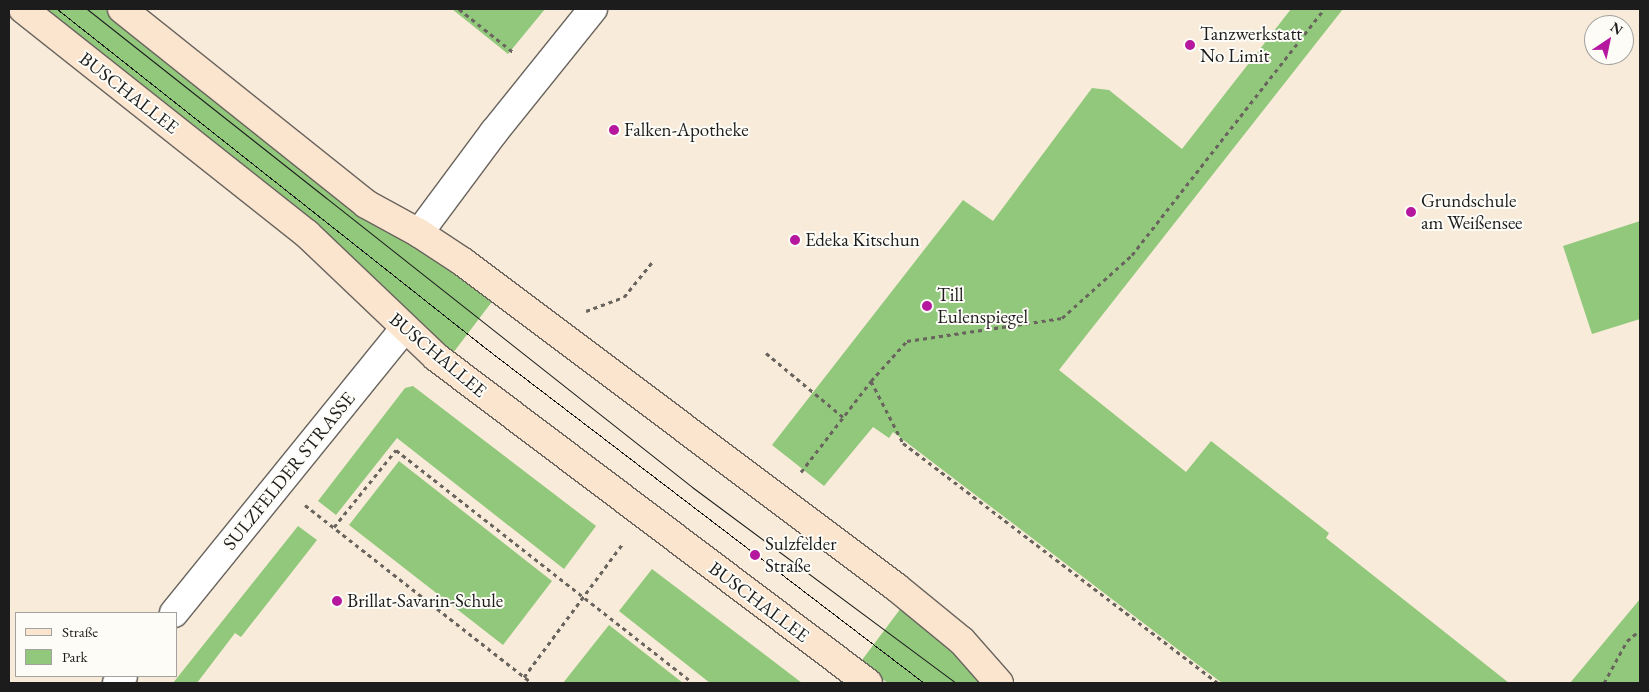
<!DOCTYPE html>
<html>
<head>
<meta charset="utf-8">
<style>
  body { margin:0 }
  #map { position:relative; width:1649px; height:692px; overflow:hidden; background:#f8ebd9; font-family:"EB Garamond",serif }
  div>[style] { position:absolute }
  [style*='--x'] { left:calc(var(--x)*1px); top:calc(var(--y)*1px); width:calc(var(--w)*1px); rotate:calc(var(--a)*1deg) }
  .green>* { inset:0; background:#91c87b }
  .path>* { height:3px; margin-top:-1.5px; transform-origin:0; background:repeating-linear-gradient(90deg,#69645e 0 4px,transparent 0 8px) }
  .roads { filter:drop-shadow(1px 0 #69645e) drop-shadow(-1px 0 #69645e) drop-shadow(0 1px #69645e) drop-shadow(0 -1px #69645e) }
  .street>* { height:28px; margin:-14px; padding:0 14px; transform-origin:14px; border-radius:14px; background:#fff }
  .secondary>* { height:28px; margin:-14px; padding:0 14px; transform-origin:14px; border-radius:14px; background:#fce5cf }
  .tram>* { height:1px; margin:-0.5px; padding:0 0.5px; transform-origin:0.5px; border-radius:0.5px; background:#1c1c1c }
  .dots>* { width:14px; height:14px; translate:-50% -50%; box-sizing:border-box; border:2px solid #fdfcf7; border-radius:50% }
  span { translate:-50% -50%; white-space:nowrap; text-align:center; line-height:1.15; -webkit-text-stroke:4px #fdfcf7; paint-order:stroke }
  .poi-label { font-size:19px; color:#1c1c1c }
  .left { translate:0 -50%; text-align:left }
  .street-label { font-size:19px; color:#1c1c1c }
  .frame { position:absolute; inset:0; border:10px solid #1c1c1c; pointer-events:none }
  .legend { position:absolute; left:15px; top:612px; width:162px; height:65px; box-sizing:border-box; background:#fdfcf7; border:1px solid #a3a29f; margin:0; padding:6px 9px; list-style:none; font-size:15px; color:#1c1c1c }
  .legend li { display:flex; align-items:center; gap:10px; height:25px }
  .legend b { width:25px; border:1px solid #a3a29f }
  .north { position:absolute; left:1584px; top:15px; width:50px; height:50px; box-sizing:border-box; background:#fdfcf7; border:1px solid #a3a29f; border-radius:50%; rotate:34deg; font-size:14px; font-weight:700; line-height:20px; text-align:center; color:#1c1c1c }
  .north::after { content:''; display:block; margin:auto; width:18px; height:22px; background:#b5179e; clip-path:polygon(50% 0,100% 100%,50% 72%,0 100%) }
</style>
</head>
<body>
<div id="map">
  <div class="green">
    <i style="clip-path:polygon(40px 9px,106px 9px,216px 97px,414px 244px,494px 299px,453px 353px)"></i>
    <i style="clip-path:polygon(452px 9px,545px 9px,508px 54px)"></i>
    <i style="clip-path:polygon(1291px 9px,1343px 9px,1059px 370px,1186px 472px,1211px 441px,1329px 533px,1326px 538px,1509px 683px,1222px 683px,893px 432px,889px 438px,873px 427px,824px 486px,772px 445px,963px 200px,993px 221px,1092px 88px,1109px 90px,1182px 149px)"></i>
    <i style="clip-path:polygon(1640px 221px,1640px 319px,1592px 334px,1563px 246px)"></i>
    <i style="clip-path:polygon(413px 386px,596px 526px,564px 569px,397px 438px,336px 515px,318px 501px,405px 388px)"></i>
    <i style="clip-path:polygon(399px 461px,552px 581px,503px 645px,349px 525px)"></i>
    <i style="clip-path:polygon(298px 526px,317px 540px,241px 637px,235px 633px,197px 683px,173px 683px)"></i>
    <i style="clip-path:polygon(652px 569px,802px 683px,710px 683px,619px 611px)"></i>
    <i style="clip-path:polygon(1640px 599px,1640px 683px,1570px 683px)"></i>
    <i style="clip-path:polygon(901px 608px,948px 646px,983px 683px,888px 683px,859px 664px)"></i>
    <i style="clip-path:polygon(609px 625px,683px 683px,563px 683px)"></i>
  </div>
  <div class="path">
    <i style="--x:459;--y:9;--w:69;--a:38.5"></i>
    <i style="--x:586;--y:311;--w:40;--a:-20.2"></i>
    <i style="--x:624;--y:297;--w:46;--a:-51.1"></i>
    <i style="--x:766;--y:353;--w:100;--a:39.7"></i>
    <i style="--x:871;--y:381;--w:70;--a:62.7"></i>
    <i style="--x:903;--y:443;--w:396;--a:37.3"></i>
    <i style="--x:801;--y:472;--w:115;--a:-52.4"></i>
    <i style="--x:871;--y:381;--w:54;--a:-48"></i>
    <i style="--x:907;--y:341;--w:157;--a:-8.4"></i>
    <i style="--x:1062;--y:318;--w:94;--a:-42"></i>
    <i style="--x:1132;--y:255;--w:312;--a:-52"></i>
    <i style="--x:305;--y:505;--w:288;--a:38.1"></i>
    <i style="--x:334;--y:527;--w:99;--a:-51.2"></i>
    <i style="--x:396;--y:450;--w:377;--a:38.1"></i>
    <i style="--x:524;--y:677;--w:167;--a:-53.5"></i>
    <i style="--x:1604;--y:683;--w:48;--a:-61.3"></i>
    <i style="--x:1627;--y:641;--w:17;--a:-40"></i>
  </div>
  <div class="roads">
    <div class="street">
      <i style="--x:419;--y:233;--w:126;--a:-53.4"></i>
      <i style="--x:494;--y:132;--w:158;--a:-51.2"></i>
      <i style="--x:174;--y:613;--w:365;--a:-51"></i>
      <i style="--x:117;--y:683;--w:9;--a:-49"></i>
    </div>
    <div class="secondary">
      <i style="--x:23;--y:9;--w:362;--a:38.4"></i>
      <i style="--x:307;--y:234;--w:178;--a:43.6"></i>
      <i style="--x:436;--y:357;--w:541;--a:37.04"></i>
      <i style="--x:122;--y:9;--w:312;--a:38.6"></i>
      <i style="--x:366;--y:204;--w:60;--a:28.7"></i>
      <i style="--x:419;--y:233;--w:53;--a:33.4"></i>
      <i style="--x:463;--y:262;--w:541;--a:36.89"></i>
      <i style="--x:896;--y:587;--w:85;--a:39.3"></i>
      <i style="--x:962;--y:641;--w:56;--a:48.6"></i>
    </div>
  </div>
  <div class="tram">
    <i style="--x:57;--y:9;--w:545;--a:38.36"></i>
    <i style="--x:484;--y:347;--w:554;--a:37.37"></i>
    <i style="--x:87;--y:9;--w:771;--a:38.31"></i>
    <i style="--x:692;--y:487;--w:329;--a:36.6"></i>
  </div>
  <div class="dots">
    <i style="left:1190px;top:45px;background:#b5179e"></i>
    <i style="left:614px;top:130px;background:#b5179e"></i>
    <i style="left:1411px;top:212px;background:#b5179e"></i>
    <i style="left:795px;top:240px;background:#b5179e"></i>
    <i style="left:927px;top:306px;background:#b5179e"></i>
    <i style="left:755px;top:555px;background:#b5179e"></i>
    <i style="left:337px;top:601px;background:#b5179e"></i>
  </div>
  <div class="poi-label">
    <span class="left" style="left:1200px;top:45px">Tanzwerkstatt<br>No Limit</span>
    <span class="left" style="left:624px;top:130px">Falken-Apotheke</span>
    <span class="left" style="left:1421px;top:212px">Grundschule<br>am Weißensee</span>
    <span class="left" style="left:805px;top:240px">Edeka Kitschun</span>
    <span class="left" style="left:937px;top:306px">Till<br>Eulenspiegel</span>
    <span class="left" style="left:765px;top:555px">Sulzfelder<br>Straße</span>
    <span class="left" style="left:347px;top:601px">Brillat-Savarin-Schule</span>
  </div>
  <div class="street-label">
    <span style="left:129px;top:93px;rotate:38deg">BUSCHALLEE</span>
    <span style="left:438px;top:355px;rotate:40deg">BUSCHALLEE</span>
    <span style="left:289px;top:471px;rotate:-51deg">SULZFELDER STRASSE</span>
    <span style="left:759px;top:602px;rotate:37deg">BUSCHALLEE</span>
  </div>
  <div class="frame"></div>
  <ul class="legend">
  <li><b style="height:6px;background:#fce5cf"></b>Straße</li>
  <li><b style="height:14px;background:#91c87b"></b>Park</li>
  </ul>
  <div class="north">N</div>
</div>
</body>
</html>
